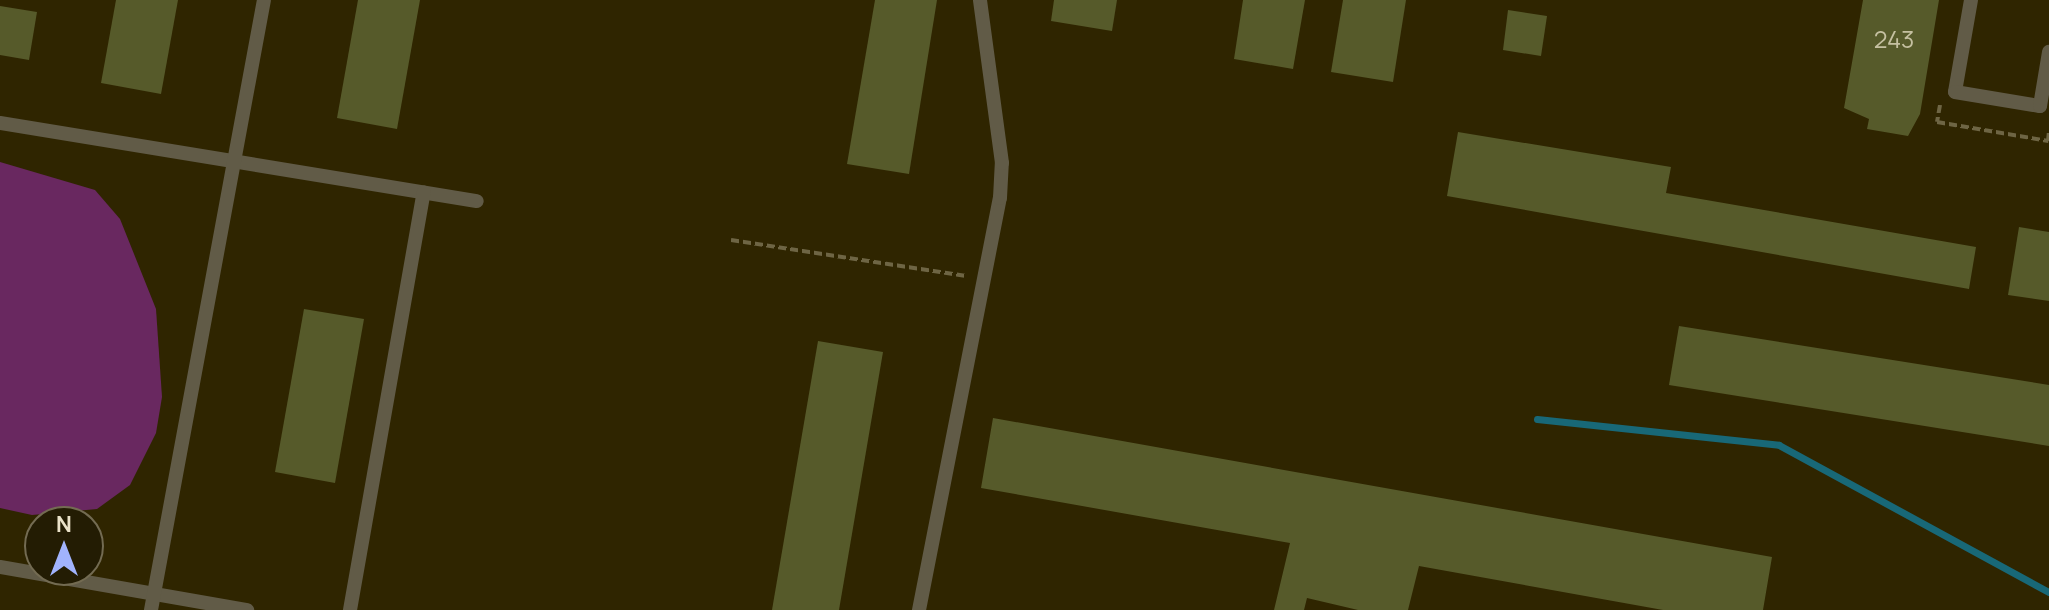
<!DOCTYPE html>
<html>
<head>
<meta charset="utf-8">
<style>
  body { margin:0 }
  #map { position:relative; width:2049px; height:610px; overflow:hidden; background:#2f2500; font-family:Manrope,sans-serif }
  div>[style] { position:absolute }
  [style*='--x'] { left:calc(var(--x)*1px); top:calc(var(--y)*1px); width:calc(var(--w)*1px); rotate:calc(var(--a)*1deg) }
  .green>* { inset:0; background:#692860 }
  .stream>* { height:7px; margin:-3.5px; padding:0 3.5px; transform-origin:3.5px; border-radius:3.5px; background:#186877 }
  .building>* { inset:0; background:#565a2a }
  .path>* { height:4px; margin-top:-2px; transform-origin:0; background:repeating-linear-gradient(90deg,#6e6544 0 8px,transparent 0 12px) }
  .service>* { height:14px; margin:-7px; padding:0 7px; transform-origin:7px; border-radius:7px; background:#615b47 }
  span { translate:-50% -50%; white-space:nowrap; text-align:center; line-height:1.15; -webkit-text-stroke:6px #231c03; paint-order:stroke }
  .number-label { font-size:24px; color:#c5c0a1 }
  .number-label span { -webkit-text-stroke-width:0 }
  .north { position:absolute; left:24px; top:506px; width:80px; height:80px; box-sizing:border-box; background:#231c03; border:2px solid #736b52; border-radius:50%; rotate:0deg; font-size:22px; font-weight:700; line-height:32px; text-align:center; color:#eae2c9 }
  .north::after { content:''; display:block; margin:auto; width:28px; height:36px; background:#a1b3fd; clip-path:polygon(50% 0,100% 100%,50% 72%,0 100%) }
</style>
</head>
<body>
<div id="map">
  <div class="green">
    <i style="clip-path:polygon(0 162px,95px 190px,120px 219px,156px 309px,162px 397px,156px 433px,130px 485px,97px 509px,32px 515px,0 508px)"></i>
  </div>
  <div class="stream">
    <i style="--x:1537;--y:419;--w:243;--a:6.1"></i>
    <i style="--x:1779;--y:445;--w:307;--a:28.6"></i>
  </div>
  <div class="building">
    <i style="clip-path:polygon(116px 0,178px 0,161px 94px,101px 83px)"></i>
    <i style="clip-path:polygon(358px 0,420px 0,397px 129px,337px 118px)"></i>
    <i style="clip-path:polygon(875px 0,937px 0,909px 174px,847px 164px)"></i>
    <i style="clip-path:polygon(1054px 0,1117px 0,1112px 31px,1051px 21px)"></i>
    <i style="clip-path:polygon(1243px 0,1305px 0,1293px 69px,1234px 59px)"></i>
    <i style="clip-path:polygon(1343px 0,1406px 0,1393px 82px,1331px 72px)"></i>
    <i style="clip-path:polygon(1863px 0,1939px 0,1920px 114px,1908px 136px,1867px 129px,1869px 119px,1844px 108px)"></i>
    <i style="clip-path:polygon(0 6px,37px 12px,29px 60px,0 55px)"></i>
    <i style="clip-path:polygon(1508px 10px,1547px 16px,1541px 56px,1503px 50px)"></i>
    <i style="clip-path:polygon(1458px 132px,1671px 167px,1666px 193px,1976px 247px,1969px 289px,1447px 196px)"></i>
    <i style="clip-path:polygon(2019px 227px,2049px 232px,2049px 301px,2008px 295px)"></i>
    <i style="clip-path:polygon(304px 309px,364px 319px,335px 483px,275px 472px)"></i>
    <i style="clip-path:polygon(1679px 326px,2049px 385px,2049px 446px,1669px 385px)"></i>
    <i style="clip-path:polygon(818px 341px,883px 352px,839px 610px,772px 610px)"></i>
    <i style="clip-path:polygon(993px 418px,1772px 557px,1763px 610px,1663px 610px,1419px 566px,1408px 610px,1358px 610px,1307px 598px,1304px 610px,1274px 610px,1290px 543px,981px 488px)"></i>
  </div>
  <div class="path">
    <i style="--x:1940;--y:105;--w:17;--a:100"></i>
    <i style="--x:1937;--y:122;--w:113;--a:9.7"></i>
    <i style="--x:2048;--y:141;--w:9;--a:-84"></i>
    <i style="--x:731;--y:240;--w:238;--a:8.7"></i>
  </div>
  <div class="service">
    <i style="--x:1971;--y:0;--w:93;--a:99.9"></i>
    <i style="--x:1955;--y:92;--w:86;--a:9.4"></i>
    <i style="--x:2040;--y:106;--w:55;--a:-80.5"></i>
    <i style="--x:0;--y:123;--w:483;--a:9.3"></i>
    <i style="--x:0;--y:567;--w:251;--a:9.9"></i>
    <i style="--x:151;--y:610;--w:620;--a:-79.51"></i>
    <i style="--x:350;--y:610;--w:424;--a:-80"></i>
    <i style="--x:919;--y:610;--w:420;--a:-78.9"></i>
    <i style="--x:1000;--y:198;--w:35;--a:-87"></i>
    <i style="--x:1002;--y:163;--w:164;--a:-97.7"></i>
  </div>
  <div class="number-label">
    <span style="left:1894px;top:39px">243</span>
  </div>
  <div class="north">N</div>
</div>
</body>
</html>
